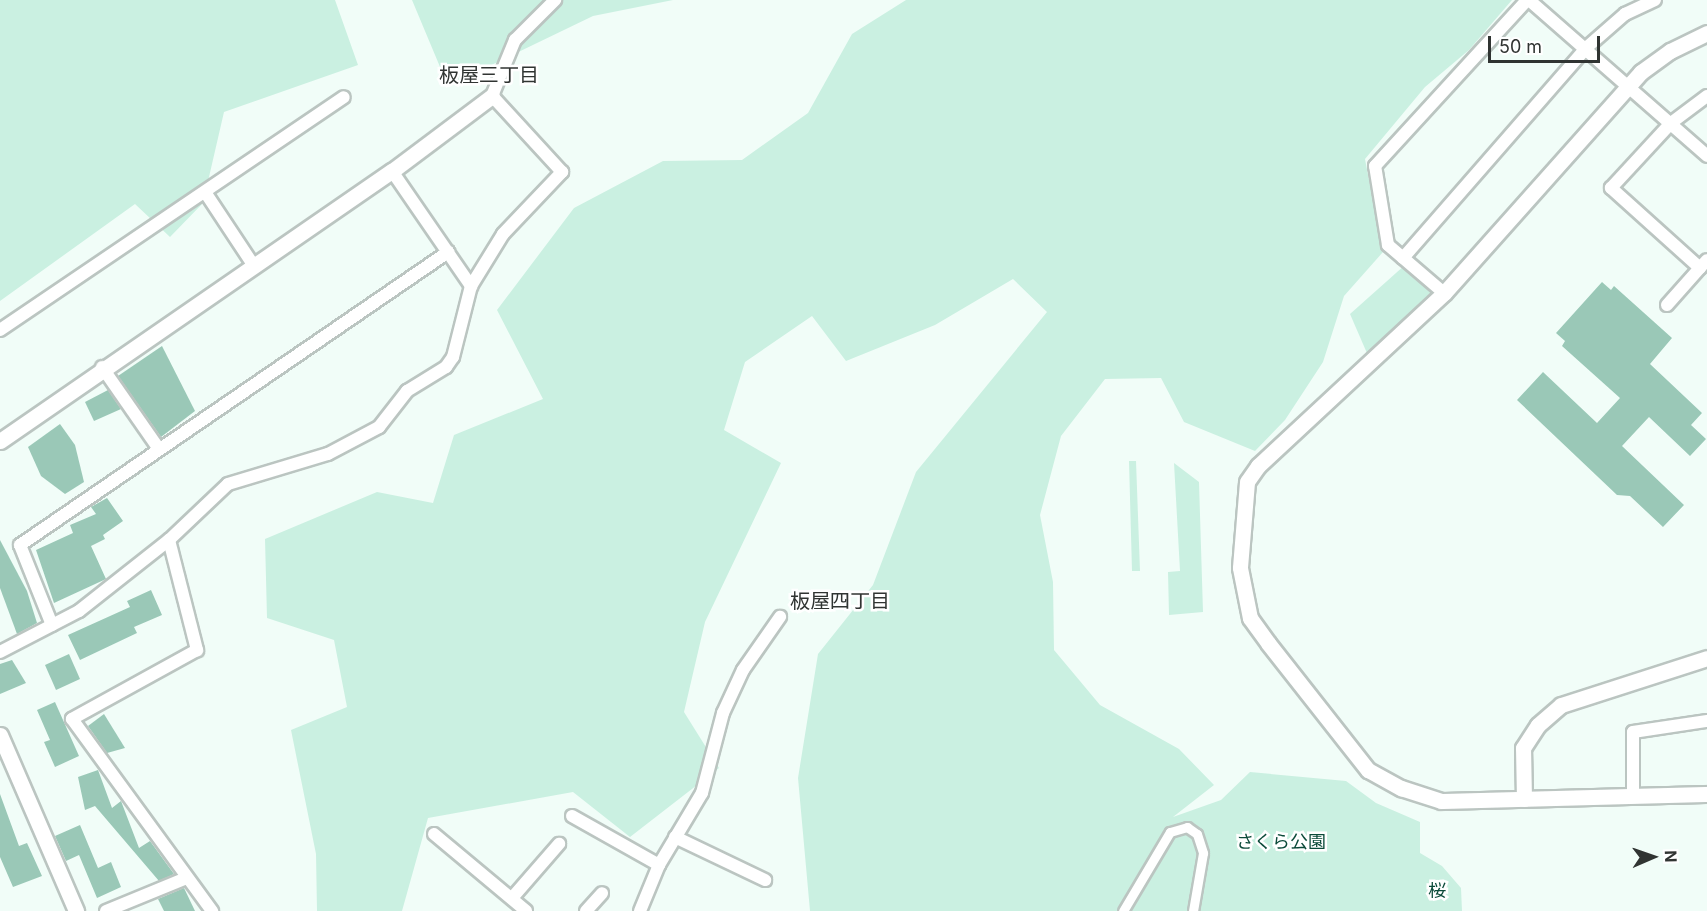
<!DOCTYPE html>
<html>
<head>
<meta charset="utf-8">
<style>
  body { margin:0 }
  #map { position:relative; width:1707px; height:911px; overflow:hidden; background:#f1fdf8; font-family:Inter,"Noto Sans JP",sans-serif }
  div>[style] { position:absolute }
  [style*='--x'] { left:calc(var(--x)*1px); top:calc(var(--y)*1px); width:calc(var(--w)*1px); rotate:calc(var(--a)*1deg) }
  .green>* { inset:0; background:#caf0e1 }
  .building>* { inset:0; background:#9ac8b7 }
  .roads { filter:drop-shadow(2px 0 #bbc5c1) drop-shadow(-2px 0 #bbc5c1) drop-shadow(0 2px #bbc5c1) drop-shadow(0 -2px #bbc5c1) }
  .pedestrian>* { height:9px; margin:-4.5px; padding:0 4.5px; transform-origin:4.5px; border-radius:4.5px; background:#fff }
  .minor>* { height:12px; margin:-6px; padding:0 6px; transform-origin:6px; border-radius:6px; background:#fff }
  .tertiary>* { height:15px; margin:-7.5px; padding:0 7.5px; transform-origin:7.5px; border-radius:7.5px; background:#fff }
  span { translate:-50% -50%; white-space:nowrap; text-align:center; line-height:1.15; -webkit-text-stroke:5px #fff; paint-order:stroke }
  .park-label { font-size:18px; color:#0b4a39 }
  .neighbourhood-label { font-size:20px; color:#303432 }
  .north { position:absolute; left:1623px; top:827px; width:60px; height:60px; -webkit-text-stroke:4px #fff; paint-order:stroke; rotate:88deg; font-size:16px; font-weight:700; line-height:24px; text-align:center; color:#303432 }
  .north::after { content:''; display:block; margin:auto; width:21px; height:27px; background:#303432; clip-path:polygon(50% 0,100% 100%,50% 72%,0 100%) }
  .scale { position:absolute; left:1488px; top:36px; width:112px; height:27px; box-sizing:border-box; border:3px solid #303432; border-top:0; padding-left:8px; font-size:18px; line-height:21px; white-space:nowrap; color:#303432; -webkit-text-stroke:4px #fff; paint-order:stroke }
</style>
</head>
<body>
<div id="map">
  <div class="green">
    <i style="clip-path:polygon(0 0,335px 0,358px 65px,224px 112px,203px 203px,170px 237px,135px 204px,0 301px)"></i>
    <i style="clip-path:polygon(412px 0,673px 0,593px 16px,448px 86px)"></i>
    <i style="clip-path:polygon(906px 0,1512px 0,1469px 50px,1425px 87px,1365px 159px,1383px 252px,1344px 296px,1323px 362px,1285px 420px,1255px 451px,1184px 422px,1161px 378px,1105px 379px,1061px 436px,1040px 515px,1053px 582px,1054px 650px,1100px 705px,1179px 749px,1214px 785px,1173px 817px,1221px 800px,1250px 772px,1346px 781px,1376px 803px,1420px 822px,1420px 853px,1442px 866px,1461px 888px,1462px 911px,810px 911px,798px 778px,818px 654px,873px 585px,916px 472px,1047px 312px,1013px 279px,935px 325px,846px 361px,812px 316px,745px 362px,724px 430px,781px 463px,705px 622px,684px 712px,719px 768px,630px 837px,573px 792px,428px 818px,402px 911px,317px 911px,316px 854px,291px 730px,347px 707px,334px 640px,267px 618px,265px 539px,377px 492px,433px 503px,454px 435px,543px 399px,497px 310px,574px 208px,663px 161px,742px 160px,808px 113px,852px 34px)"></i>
    <i style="clip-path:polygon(1405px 265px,1436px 294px,1373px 367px,1350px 314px)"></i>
    <i style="clip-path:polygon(1129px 461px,1136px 461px,1140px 571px,1132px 571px)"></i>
    <i style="clip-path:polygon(1174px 463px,1199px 482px,1203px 612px,1169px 615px,1168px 572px,1180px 571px)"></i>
  </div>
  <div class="building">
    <i style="clip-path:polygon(1602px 282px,1611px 290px,1614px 286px,1672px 338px,1650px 364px,1702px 413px,1691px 425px,1706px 439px,1690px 456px,1649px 417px,1622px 446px,1684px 505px,1663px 527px,1630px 496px,1617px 495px,1517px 400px,1543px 372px,1597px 423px,1620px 398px,1562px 346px,1565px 341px,1556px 333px)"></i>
    <i style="clip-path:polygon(162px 346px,195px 411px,161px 437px,118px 376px)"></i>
    <i style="clip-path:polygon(108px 390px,121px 409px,94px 421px,85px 402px)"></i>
    <i style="clip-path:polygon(60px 424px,75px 445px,84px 482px,65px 494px,41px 476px,28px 447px)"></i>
    <i style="clip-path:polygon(107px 498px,123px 521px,103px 535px,105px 539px,91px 546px,106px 579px,54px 603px,36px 550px,73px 533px,70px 525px,96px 514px,91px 507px)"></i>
    <i style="clip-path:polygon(0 540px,27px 591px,37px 623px,17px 634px,0 588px)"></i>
    <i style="clip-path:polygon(151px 590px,162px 615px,134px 627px,137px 633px,80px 660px,68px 635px,130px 607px,127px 601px)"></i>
    <i style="clip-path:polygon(69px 654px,80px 679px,56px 690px,45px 665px)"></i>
    <i style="clip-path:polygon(12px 660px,26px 683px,0 694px,0 664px)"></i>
    <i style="clip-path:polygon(55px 702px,79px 756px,55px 767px,44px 742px,50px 740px,37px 710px)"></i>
    <i style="clip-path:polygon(104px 714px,125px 748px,107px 753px,88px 726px)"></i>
    <i style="clip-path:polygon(98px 770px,112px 808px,121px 801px,139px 848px,150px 841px,174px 874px,159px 881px,95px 806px,85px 810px,78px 777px)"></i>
    <i style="clip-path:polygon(0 794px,19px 846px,27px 843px,42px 876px,13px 887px,0 857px)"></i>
    <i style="clip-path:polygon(80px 825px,98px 868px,111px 862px,121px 887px,97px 898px,79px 855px,66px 861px,55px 836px)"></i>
    <i style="clip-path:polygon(184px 888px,195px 911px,164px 911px,158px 899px)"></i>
  </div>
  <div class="roads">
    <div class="pedestrian">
      <i style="--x:1123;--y:911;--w:92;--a:-59.3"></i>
      <i style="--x:1170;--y:832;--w:18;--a:-16"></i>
      <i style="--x:1187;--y:827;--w:12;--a:35"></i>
      <i style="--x:1197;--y:834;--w:20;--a:72"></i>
      <i style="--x:1203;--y:853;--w:59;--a:99.8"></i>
    </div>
    <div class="minor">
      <i style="--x:1529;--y:0;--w:237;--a:41.2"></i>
      <i style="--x:392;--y:171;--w:140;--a:55.5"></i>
      <i style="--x:205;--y:192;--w:85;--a:56.5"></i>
      <i style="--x:1403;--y:258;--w:279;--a:-48.9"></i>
      <i style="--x:1586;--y:48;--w:52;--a:-41.1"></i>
      <i style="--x:1625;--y:14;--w:33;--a:-25"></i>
      <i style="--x:1700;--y:268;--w:120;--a:-138"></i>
      <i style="--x:1611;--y:188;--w:88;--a:-47.3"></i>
      <i style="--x:1671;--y:123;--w:45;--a:-36.9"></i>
      <i style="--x:1444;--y:293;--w:74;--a:-139.4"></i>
      <i style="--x:1388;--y:245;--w:80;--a:-99.3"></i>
      <i style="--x:1375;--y:166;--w:225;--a:-47.5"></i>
      <i style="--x:1667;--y:305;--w:60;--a:-48.4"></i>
      <i style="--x:0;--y:330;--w:415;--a:-34.1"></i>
      <i style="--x:102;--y:367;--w:100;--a:55.2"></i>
      <i style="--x:169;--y:540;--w:114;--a:75.7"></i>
      <i style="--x:197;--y:650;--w:143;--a:151.1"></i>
      <i style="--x:72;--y:719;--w:238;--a:53.9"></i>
      <i style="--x:52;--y:625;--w:86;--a:-111.8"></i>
      <i style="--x:20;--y:545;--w:519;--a:-34.39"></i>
      <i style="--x:0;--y:652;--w:89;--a:-27.4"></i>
      <i style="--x:79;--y:611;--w:115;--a:-38.3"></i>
      <i style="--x:169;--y:540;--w:81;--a:-43.5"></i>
      <i style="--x:228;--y:484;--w:104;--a:-16.7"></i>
      <i style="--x:328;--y:454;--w:58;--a:-27.9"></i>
      <i style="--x:379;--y:427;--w:46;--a:-52.1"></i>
      <i style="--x:407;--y:391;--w:46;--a:-31.6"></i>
      <i style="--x:446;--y:367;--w:12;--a:-55"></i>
      <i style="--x:453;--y:357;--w:73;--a:-75.8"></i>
      <i style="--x:471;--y:286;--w:61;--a:-58.4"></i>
      <i style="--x:503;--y:234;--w:86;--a:-46.4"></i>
      <i style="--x:562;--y:172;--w:103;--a:-132.6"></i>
      <i style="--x:492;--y:96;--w:61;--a:-67.7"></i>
      <i style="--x:515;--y:40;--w:57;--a:-45"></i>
      <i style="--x:1633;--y:796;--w:64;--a:-90"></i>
      <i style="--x:1633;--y:732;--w:75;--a:-8.5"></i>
      <i style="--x:572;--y:816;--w:100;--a:29.4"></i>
      <i style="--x:434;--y:834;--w:120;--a:39.9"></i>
      <i style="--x:675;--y:837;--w:100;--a:25.5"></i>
      <i style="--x:512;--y:898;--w:72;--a:-49"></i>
      <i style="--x:106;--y:911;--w:84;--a:-22.3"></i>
      <i style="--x:586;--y:911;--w:24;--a:-48"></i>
      <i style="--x:640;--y:911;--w:50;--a:-67.6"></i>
      <i style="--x:659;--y:865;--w:84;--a:-59.2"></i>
      <i style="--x:702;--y:793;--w:83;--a:-75.3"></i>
      <i style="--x:723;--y:713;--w:47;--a:-65.1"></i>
      <i style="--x:743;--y:670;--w:65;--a:-55.1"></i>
    </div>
    <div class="tertiary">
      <i style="--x:1707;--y:33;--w:41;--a:154.1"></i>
      <i style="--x:1670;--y:51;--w:36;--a:144"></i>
      <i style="--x:1641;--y:72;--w:296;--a:131.7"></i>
      <i style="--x:1444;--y:293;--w:254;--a:137.1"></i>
      <i style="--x:1258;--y:466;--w:19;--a:125"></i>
      <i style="--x:1247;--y:482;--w:86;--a:94.7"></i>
      <i style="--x:1240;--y:568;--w:51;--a:78.7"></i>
      <i style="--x:1250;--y:618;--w:31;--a:54"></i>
      <i style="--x:1268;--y:643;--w:162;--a:51.8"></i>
      <i style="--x:1368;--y:770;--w:38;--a:29"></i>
      <i style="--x:1401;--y:788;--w:42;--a:18"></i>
      <i style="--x:1441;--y:801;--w:266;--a:-1.5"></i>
      <i style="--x:0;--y:441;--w:476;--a:-34.6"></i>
      <i style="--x:392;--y:171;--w:125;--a:-36.9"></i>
      <i style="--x:0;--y:735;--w:192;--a:66.6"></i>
      <i style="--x:1524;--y:799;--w:51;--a:-91.1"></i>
      <i style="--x:1523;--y:748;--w:27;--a:-57"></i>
      <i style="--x:1538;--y:725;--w:30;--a:-41"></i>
      <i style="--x:1561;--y:705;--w:153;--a:-17.8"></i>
    </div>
  </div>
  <div class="park-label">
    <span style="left:1281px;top:842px">さくら公園</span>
    <span style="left:1437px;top:891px">桜</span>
  </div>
  <div class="neighbourhood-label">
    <span style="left:489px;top:75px">板屋三丁目</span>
    <span style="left:840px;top:601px">板屋四丁目</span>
  </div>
  <div class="north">N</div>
  <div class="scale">50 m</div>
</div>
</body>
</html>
